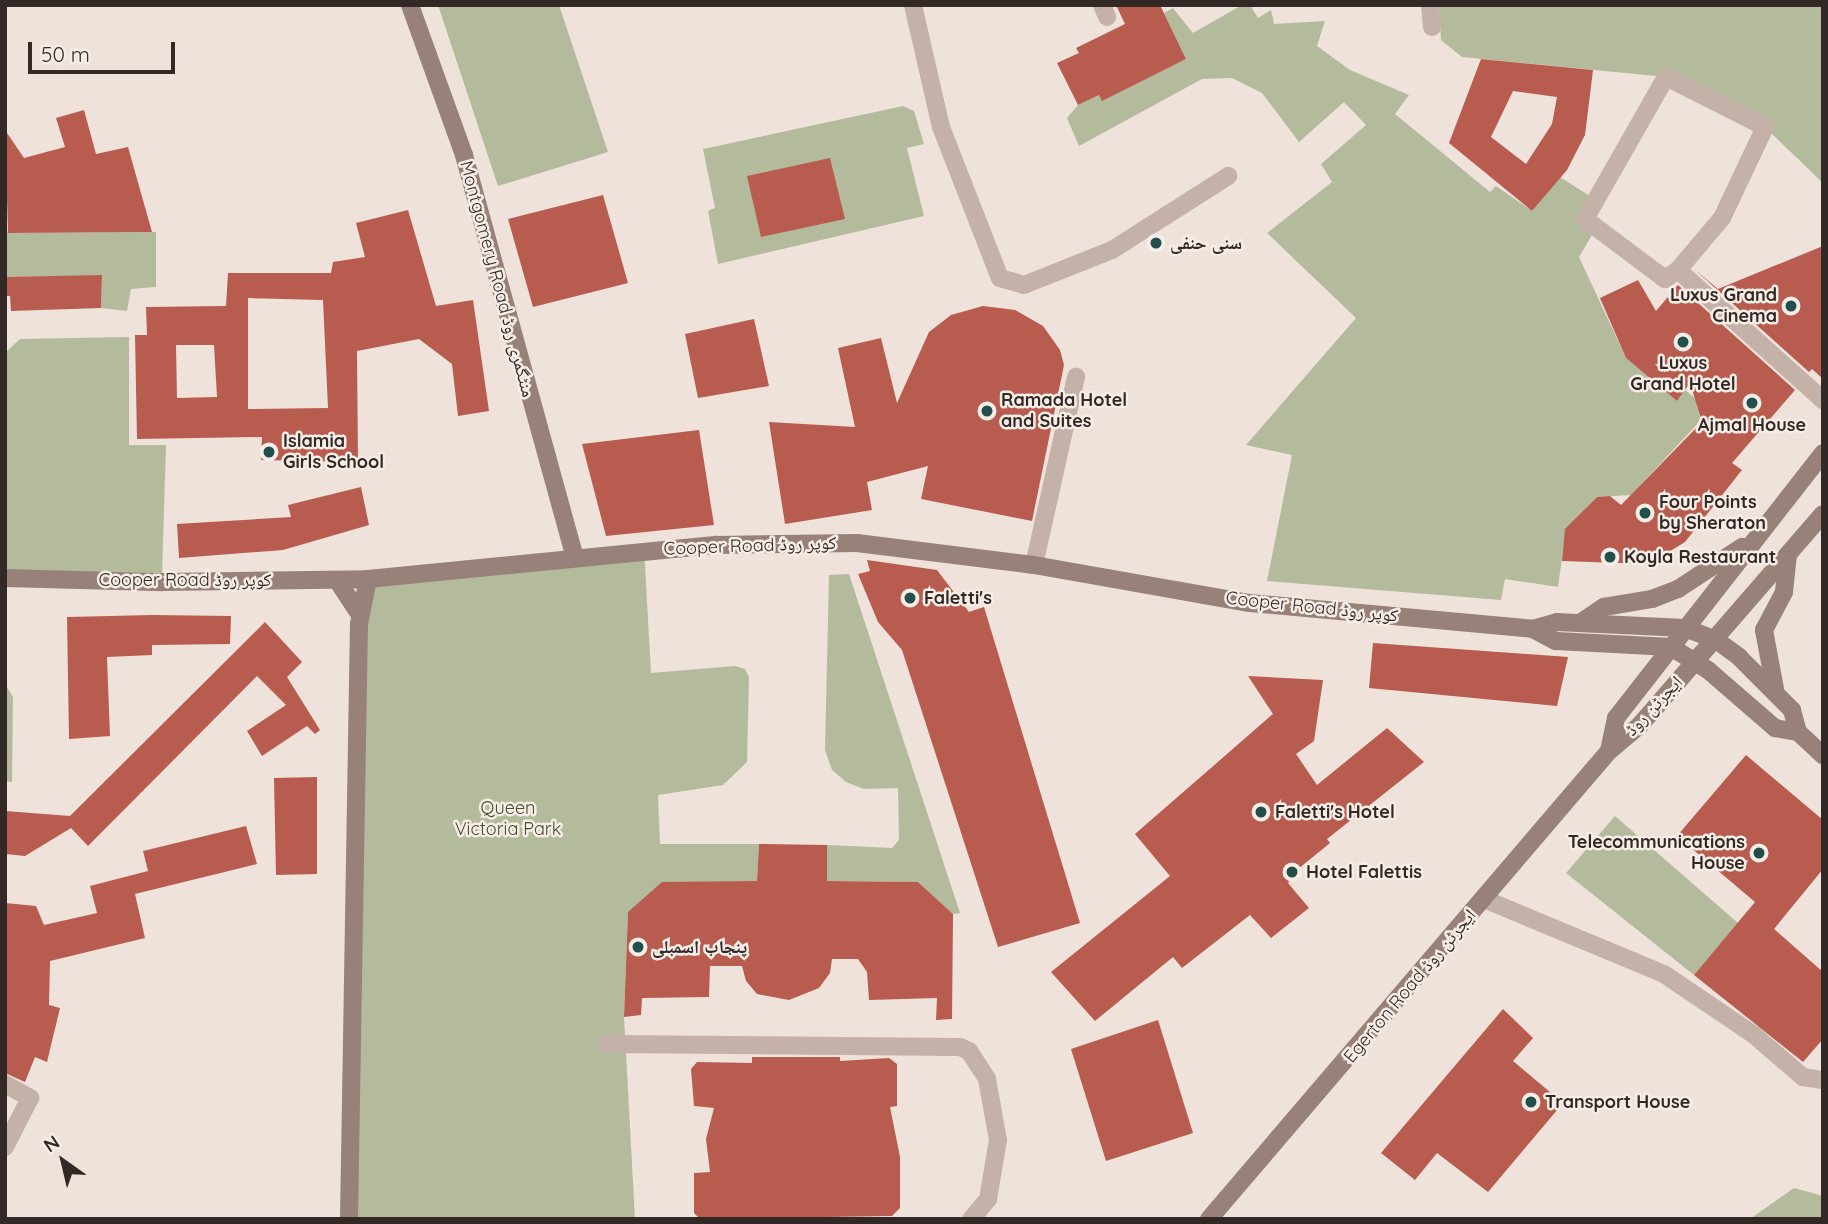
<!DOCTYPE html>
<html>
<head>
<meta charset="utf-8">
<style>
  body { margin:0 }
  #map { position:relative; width:1828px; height:1224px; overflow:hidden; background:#eee2da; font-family:Quicksand,"Noto Naskh Arabic",sans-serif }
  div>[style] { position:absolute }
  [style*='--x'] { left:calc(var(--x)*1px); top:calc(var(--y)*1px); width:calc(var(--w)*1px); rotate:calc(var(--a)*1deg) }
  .green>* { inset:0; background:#b4bb9c }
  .building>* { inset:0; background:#b75c4f }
  .street>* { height:18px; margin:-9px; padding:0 9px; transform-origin:9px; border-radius:9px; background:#c4b1a8 }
  .secondary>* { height:18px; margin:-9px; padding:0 9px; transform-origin:9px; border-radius:9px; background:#978179 }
  .dots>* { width:19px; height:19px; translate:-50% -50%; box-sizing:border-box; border:4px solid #f6ede6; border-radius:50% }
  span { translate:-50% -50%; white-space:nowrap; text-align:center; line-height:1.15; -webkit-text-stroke:5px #f6ede6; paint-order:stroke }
  .poi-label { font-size:18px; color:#322927; font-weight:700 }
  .left { translate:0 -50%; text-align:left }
  .right { translate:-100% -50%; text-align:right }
  .street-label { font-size:18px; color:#322927 }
  .park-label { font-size:18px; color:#454d2e }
  .frame { position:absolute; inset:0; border:7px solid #322927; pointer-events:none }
  .north { position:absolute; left:28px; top:1126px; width:70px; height:70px; -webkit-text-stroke:5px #f6ede6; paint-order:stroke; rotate:326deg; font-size:19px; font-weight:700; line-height:28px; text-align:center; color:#322927 }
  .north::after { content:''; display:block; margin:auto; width:24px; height:32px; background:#322927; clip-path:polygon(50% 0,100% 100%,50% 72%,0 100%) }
  .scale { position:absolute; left:28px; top:42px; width:147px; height:32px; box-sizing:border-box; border:4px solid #322927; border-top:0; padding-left:9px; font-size:21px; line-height:24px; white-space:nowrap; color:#322927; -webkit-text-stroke:5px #f6ede6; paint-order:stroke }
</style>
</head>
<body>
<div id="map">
  <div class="green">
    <i style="clip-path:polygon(438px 5px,559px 5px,608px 152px,498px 186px)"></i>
    <i style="clip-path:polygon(1242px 5px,1250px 5px,1258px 18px,1271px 10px,1274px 24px,1325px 21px,1317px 46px,1350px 70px,1409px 95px,1395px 114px,1490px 192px,1496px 186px,1532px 211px,1560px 177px,1596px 200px,1596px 228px,1579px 257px,1626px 358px,1677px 401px,1685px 390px,1695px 398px,1701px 420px,1631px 495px,1597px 497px,1566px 529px,1558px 587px,1505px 579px,1501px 600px,1267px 581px,1292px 455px,1246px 445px,1356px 318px,1267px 233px,1332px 182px,1321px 164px,1366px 125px,1344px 102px,1299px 142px,1262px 93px,1232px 78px,1202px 79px,1079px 146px,1067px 118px,1078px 105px,1099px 95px,1102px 100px,1186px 59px,1164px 13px,1173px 8px,1193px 33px)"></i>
    <i style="clip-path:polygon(1439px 5px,1823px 5px,1823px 183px,1769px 131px,1666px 77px,1462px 57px,1441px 40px)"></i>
    <i style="clip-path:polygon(903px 106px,914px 111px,924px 144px,907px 148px,924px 216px,718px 264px,708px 211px,715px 208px,703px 149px)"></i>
    <i style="clip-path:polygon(5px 225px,8px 233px,156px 232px,156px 287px,131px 289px,127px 311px,101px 308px,102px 276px,5px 277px)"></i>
    <i style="clip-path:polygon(129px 337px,129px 445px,166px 445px,162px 574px,5px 570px,5px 353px,20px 339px)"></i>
    <i style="clip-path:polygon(644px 548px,651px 673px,735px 666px,745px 669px,749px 677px,747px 762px,723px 785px,658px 795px,660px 844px,759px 844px,757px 881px,628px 912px,624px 1017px,635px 1219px,351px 1219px,362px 582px)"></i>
    <i style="clip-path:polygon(849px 574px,960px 913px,953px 914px,918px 882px,827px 881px,827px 845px,892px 848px,899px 840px,898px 788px,864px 789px,846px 782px,832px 770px,825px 750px,829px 575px)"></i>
    <i style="clip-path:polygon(5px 684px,13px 697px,12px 782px,5px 781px)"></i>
    <i style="clip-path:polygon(1615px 816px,1738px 923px,1694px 975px,1566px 873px)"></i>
    <i style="clip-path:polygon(1794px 1188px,1823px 1196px,1823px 1219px,1750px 1219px)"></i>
  </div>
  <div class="building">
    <i style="clip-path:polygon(1116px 5px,1160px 5px,1186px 59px,1102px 101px,1099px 95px,1078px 105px,1057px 63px,1079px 53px,1076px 48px,1125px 24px)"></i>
    <i style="clip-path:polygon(evenodd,1481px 59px,1593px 70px,1585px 135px,1567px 170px,1532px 211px,1449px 143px,1481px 59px,1513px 91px,1557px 97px,1552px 124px,1526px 164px,1491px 137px,1513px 91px)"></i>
    <i style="clip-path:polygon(84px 110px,96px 154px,128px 147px,152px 232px,8px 233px,5px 130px,24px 158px,65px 147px,56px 118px)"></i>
    <i style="clip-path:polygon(830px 158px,845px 219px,761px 237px,747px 176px)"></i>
    <i style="clip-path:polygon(603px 195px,628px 283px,533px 307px,508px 219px)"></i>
    <i style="clip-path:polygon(evenodd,408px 210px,436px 306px,473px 300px,489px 411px,458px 416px,452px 364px,419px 339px,357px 351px,358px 462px,261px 460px,262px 437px,137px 439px,135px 335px,147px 335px,146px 307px,226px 306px,228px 273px,331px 273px,333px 262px,365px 257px,356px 223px,408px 210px,248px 298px,323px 300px,328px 408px,248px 409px,248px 298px,408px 210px,176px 345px,214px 345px,217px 397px,177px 398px,176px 345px)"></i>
    <i style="clip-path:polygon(1823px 246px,1823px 379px,1812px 369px,1809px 372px,1694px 269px,1718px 289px)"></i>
    <i style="clip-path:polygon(102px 275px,101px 308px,11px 311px,10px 296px,5px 296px,5px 277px)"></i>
    <i style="clip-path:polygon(1638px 280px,1656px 311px,1678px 285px,1795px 390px,1732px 463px,1742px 470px,1685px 542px,1649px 564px,1562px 561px,1565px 529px,1597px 497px,1610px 496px,1621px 505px,1702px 422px,1690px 383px,1677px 401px,1626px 358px,1600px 298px)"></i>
    <i style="clip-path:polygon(983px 306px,1015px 310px,1043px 326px,1060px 350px,1064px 365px,1032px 521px,921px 499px,928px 466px,867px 482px,872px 510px,785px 524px,769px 422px,855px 427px,838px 348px,881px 338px,897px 403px,929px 332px,951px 315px)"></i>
    <i style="clip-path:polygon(754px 319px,769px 386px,698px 398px,685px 334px)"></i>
    <i style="clip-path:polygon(699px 430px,714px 525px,606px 536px,582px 444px)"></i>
    <i style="clip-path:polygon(361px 487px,369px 525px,283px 550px,179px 558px,177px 524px,291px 517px,288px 505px)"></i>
    <i style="clip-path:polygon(867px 560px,937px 570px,969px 612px,984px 607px,1080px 923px,998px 947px,902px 650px,878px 622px,858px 574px,870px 571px)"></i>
    <i style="clip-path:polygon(153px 615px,231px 616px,230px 644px,152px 645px,152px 655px,107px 657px,110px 736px,69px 739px,67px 617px)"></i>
    <i style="clip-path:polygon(265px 622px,302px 662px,287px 677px,320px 730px,315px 734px,307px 726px,262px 756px,247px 731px,286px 705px,257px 676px,88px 846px,71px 828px,25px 856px,5px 854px,5px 811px,70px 816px)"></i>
    <i style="clip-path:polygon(1373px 643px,1568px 657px,1557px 706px,1369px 688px)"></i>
    <i style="clip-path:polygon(1248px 676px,1323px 680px,1314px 741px,1296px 754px,1317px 785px,1387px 728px,1424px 762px,1327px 839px,1330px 843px,1298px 869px,1288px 883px,1309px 908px,1271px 938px,1250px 915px,1182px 968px,1173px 957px,1095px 1021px,1051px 972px,1170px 876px,1135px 834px,1273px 714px)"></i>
    <i style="clip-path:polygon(1746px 755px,1823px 820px,1823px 869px,1774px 929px,1823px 972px,1823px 1039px,1803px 1062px,1694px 975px,1755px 902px,1677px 836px)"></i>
    <i style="clip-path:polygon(317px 777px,317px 874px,276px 875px,274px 778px)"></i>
    <i style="clip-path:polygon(246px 826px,257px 864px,135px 894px,145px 938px,50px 961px,49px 1005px,60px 1008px,47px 1062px,35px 1057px,25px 1082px,5px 1073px,5px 903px,36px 906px,44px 925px,97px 913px,90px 886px,148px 871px,143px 851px)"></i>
    <i style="clip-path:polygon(759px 844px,827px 845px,827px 881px,918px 882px,953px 914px,952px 1019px,936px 1020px,937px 998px,869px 1000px,867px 972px,858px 959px,832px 959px,830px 973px,819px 988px,789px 1000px,757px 994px,746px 981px,742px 966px,710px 966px,709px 997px,642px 998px,641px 1015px,624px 1017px,628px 912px,662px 882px,757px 881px)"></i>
    <i style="clip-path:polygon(1503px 1009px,1533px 1038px,1513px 1061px,1563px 1103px,1488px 1192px,1437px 1153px,1415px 1180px,1381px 1153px)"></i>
    <i style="clip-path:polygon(1158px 1020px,1193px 1133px,1106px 1161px,1071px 1049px)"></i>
    <i style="clip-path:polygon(752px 1057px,840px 1057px,840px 1061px,889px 1058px,897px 1064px,897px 1106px,890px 1107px,900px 1157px,900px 1208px,892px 1216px,700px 1219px,694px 1213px,694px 1173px,710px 1172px,706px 1139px,714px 1108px,694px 1106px,691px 1069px,697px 1062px,752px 1063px)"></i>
  </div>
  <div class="street">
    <i style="--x:913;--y:5;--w:125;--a:77.1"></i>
    <i style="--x:941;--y:127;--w:162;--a:68.7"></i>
    <i style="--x:1000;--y:278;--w:25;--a:16"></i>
    <i style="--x:1024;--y:285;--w:95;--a:-21.7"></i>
    <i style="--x:1112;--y:250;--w:138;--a:-32.5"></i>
    <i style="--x:1102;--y:5;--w:13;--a:67"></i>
    <i style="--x:1430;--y:5;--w:22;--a:85"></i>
    <i style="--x:1678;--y:270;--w:68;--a:-49.8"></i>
    <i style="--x:1722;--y:218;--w:101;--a:-64.7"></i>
    <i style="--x:1765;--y:127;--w:111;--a:-153.2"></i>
    <i style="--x:1666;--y:77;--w:163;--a:119.7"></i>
    <i style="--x:1585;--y:219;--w:100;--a:36.9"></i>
    <i style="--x:1665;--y:279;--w:16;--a:-35"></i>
    <i style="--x:1678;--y:270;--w:195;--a:41.9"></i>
    <i style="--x:1034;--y:565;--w:193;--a:-77.4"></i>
    <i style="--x:1484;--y:899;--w:195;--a:22.6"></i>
    <i style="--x:1664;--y:974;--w:109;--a:34.1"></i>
    <i style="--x:1754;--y:1035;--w:65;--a:40.6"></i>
    <i style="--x:1803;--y:1077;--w:20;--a:9"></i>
    <i style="--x:607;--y:1044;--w:353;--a:0.5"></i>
    <i style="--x:960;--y:1047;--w:10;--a:24"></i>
    <i style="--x:969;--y:1051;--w:33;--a:57"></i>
    <i style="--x:987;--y:1079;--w:62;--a:79.8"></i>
    <i style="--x:998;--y:1140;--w:60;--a:99.6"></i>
    <i style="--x:988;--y:1199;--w:26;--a:130"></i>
    <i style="--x:5;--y:1084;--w:29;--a:29"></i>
    <i style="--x:30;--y:1098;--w:55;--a:117"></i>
  </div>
  <div class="secondary">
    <i style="--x:410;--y:5;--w:159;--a:70.2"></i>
    <i style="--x:464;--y:155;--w:417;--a:74.6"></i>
    <i style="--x:5;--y:578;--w:158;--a:1.5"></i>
    <i style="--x:163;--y:582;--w:205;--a:-0.8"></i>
    <i style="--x:368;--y:579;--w:351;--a:-5.6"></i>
    <i style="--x:717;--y:545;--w:140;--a:-0.8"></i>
    <i style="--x:857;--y:543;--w:178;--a:7.1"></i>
    <i style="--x:1034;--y:565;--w:219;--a:10"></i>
    <i style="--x:1250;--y:603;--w:284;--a:5.2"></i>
    <i style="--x:1533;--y:629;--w:25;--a:-16"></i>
    <i style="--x:1557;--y:622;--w:128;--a:2.7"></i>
    <i style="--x:1685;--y:628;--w:33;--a:21"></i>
    <i style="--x:1716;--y:640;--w:29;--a:36"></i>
    <i style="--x:1739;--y:657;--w:75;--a:45"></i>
    <i style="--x:1792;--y:710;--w:23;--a:75"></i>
    <i style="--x:1798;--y:732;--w:34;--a:43"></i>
    <i style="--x:337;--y:580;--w:42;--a:56.7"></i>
    <i style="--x:1580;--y:623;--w:29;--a:-34"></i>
    <i style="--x:1604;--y:607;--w:49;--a:-9.5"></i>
    <i style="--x:1652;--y:599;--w:28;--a:-21"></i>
    <i style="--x:1678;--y:589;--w:77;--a:-33.3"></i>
    <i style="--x:1533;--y:629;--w:26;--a:28"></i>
    <i style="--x:1556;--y:641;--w:115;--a:3"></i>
    <i style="--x:1671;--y:647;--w:44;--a:31.9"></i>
    <i style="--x:1708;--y:670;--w:89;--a:40.9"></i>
    <i style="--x:1775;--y:728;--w:23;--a:10"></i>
    <i style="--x:1775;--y:689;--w:60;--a:-100.6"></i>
    <i style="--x:1764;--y:630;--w:43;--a:-62.2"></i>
    <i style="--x:1784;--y:592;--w:36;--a:-84"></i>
    <i style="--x:1609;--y:751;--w:34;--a:-78"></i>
    <i style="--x:1616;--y:718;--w:336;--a:-52"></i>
    <i style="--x:349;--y:1219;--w:595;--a:-89.04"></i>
    <i style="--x:359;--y:624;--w:46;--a:-78.7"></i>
    <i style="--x:1209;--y:1219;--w:616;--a:-49.48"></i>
    <i style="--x:1609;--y:751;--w:40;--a:-40"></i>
    <i style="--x:1640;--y:725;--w:279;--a:-49.1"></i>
  </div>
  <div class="dots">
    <i style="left:1156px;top:243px;background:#224e4c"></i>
    <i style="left:1791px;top:306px;background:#224e4c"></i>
    <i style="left:1683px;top:342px;background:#224e4c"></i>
    <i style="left:1752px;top:403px;background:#224e4c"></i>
    <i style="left:987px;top:411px;background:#224e4c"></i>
    <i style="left:269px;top:452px;background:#224e4c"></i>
    <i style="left:1645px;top:513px;background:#224e4c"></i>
    <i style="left:1610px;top:557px;background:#224e4c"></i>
    <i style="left:910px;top:598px;background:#224e4c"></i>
    <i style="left:1261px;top:812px;background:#224e4c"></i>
    <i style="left:1759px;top:853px;background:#224e4c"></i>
    <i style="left:1292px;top:872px;background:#224e4c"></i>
    <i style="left:638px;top:947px;background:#224e4c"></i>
    <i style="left:1531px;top:1102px;background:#224e4c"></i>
  </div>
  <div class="poi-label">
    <span class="left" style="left:1170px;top:243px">سنی حنفی</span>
    <span class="right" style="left:1777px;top:306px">Luxus Grand<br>Cinema</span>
    <span style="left:1683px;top:374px">Luxus<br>Grand Hotel</span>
    <span class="left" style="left:1001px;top:411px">Ramada Hotel<br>and Suites</span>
    <span style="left:1752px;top:425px">Ajmal House</span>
    <span class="left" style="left:283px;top:452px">Islamia<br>Girls School</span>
    <span class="left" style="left:1659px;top:513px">Four Points<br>by Sheraton</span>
    <span class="left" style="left:1624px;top:557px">Koyla Restaurant</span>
    <span class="left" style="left:924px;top:598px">Faletti's</span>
    <span class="left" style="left:1275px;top:812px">Faletti's Hotel</span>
    <span class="right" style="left:1745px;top:853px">Telecommunications<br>House</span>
    <span class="left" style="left:1306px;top:872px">Hotel Falettis</span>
    <span class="left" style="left:652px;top:947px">پنجاب اسمبلی</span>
    <span class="left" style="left:1545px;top:1102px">Transport House</span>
  </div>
  <div class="street-label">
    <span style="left:497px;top:279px;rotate:75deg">Montgomery Road منٹگمری روڈ</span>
    <span style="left:750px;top:546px;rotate:-2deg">Cooper Road کوپر روڈ</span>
    <span style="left:185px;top:580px">Cooper Road کوپر روڈ</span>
    <span style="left:1312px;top:607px;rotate:6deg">Cooper Road کوپر روڈ</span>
    <span style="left:1654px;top:706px;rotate:-47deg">ایجرٹن روڈ</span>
    <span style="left:1410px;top:986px;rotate:-50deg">Egerton Road ایجرٹن روڈ</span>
  </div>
  <div class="park-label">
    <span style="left:508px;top:819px">Queen<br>Victoria Park</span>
  </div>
  <div class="frame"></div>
  <div class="north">N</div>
  <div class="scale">50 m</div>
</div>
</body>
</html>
